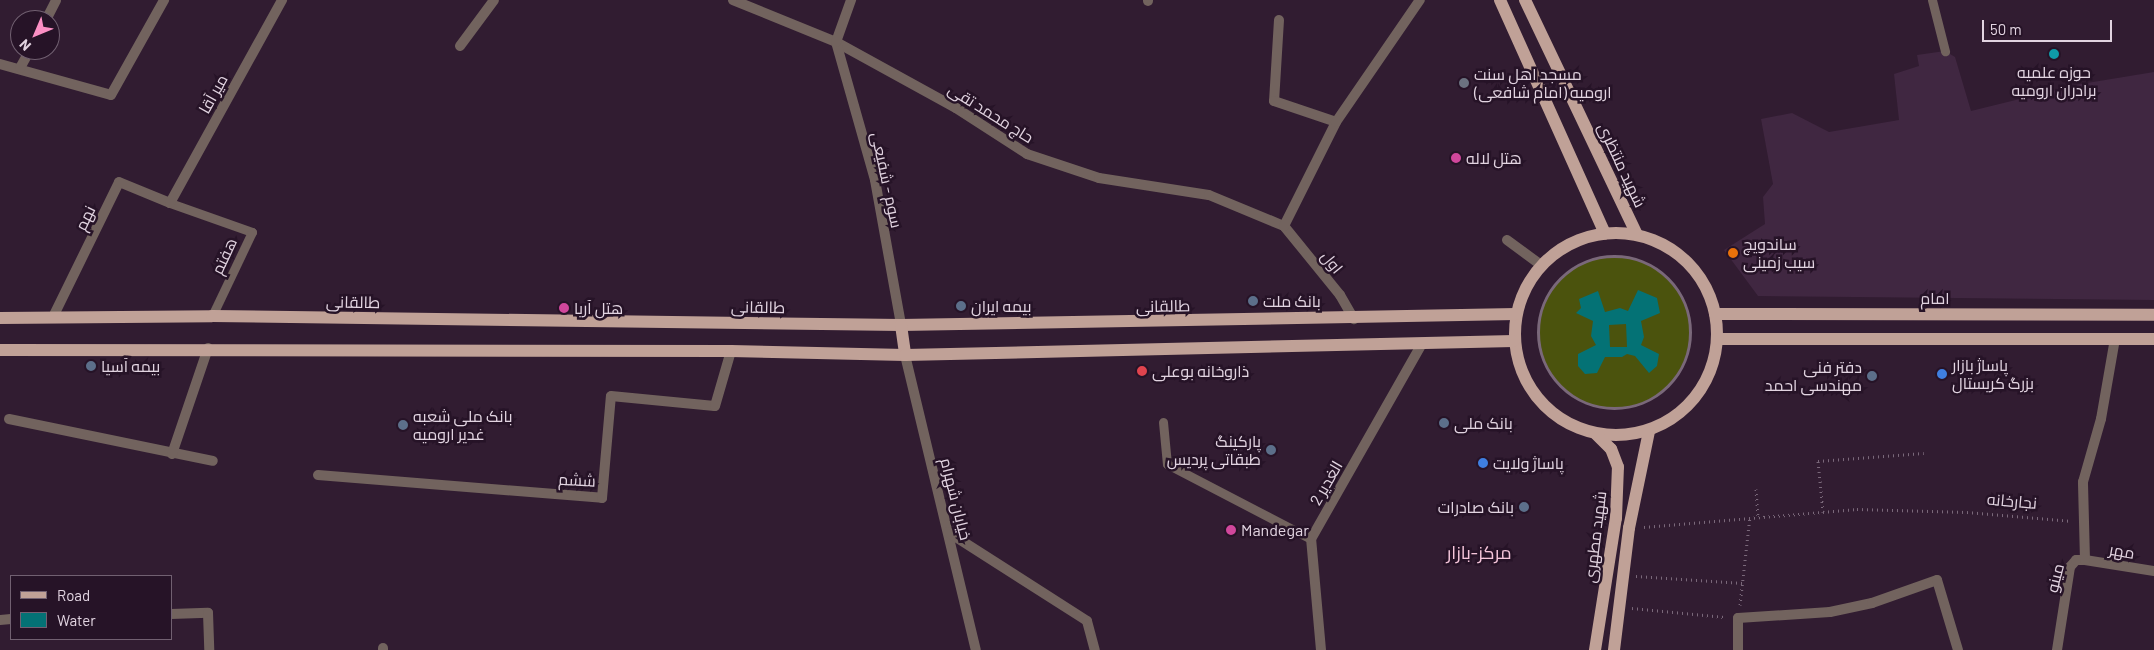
<!DOCTYPE html>
<html>
<head>
<meta charset="utf-8">
<style>
  body { margin:0 }
  #map { position:relative; width:2154px; height:650px; overflow:hidden; background:#311c31; font-family:Barlow,Cairo,sans-serif }
  div>[style] { position:absolute }
  [style*='--x'] { left:calc(var(--x)*1px); top:calc(var(--y)*1px); width:calc(var(--w)*1px); rotate:calc(var(--a)*1deg) }
  .built>* { inset:0; background:#402741 }
  .green>* { inset:0; background:#4b530d }
  .round { border-radius:50% }
  .water>* { inset:0; background:#047275 }
  .path>* { height:3px; margin-top:-1.5px; transform-origin:0; background:repeating-linear-gradient(90deg,#7a687a 0 1px,transparent 0 5px) }
  .path>.ring { margin:-1.5px; padding:0; box-sizing:content-box; background:none; border:3px solid #7a687a; border-radius:50% }
  .lane>* { height:9px; margin:-4.5px; padding:0 4.5px; transform-origin:4.5px; border-radius:4.5px; background:#72635e }
  .street>* { height:10px; margin:-5px; padding:0 5px; transform-origin:5px; border-radius:5px; background:#72635e }
  .primary>* { height:12px; margin:-6px; padding:0 6px; transform-origin:6px; border-radius:6px; background:#c0a197 }
  .primary>.ring { margin:-6px; padding:0; box-sizing:content-box; background:none; border:12px solid #c0a197; border-radius:50% }
  .dots>* { width:14px; height:14px; translate:-50% -50%; box-sizing:border-box; border:2px solid #261327; border-radius:50% }
  span { translate:-50% -50%; white-space:nowrap; text-align:center; line-height:1.15; -webkit-text-stroke:5px #261327; paint-order:stroke }
  .poi-label { font-size:16px; color:#e2d4e1 }
  .left { translate:0 -50%; text-align:left }
  .right { translate:-100% -50%; text-align:right }
  .street-label { font-size:16px; color:#e2d4e1 }
  .neighbourhood-label { font-size:18px; color:#f6c6db }
  .legend { position:absolute; left:10px; top:575px; width:162px; height:65px; box-sizing:border-box; background:#261327; border:1px solid #716071; margin:0; padding:6px 9px; list-style:none; font-size:15px; color:#e2d4e1 }
  .legend li { display:flex; align-items:center; gap:10px; height:25px }
  .legend b { width:25px; border:1px solid #716071 }
  .north { position:absolute; left:10px; top:10px; width:50px; height:50px; box-sizing:border-box; background:#261327; border:1px solid #716071; border-radius:50%; rotate:225deg; font-size:14px; font-weight:700; line-height:20px; text-align:center; color:#e2d4e1 }
  .north::after { content:''; display:block; margin:auto; width:18px; height:22px; background:#fb8fc4; clip-path:polygon(50% 0,100% 100%,50% 72%,0 100%) }
  .scale { position:absolute; left:1982px; top:20px; width:130px; height:22px; box-sizing:border-box; border:2px solid #e2d4e1; border-top:0; padding-left:6px; font-size:15px; line-height:18px; white-space:nowrap; color:#e2d4e1; -webkit-text-stroke:4px #261327; paint-order:stroke }
</style>
</head>
<body>
<div id="map">
  <div class="built">
    <i style="clip-path:polygon(1945px 51px,1955px 57px,1971px 111px,2081px 84px,2154px 72px,2154px 300px,1758px 296px,1724px 250px,1765px 224px,1763px 197px,1773px 184px,1761px 119px,1792px 113px,1829px 132px,1899px 120px,1894px 74px,1919px 66px,1917px 55px)"></i>
  </div>
  <div class="green">
    <i class="round" style="left:1538px;top:256px;width:152px;height:152px"></i>
  </div>
  <div class="water">
    <i style="clip-path:polygon(evenodd,1638px 290px,1657px 298px,1660px 313px,1641px 321px,1644px 337px,1641px 345px,1659px 354px,1657px 366px,1649px 373px,1635px 356px,1627px 354px,1622px 357px,1605px 357px,1597px 373px,1585px 374px,1578px 366px,1578px 354px,1596px 345px,1591px 336px,1593px 321px,1576px 313px,1581px 308px,1579px 299px,1598px 291px,1605px 312px,1620px 308px,1628px 311px,1638px 290px,1626px 324px,1627px 347px,1610px 347px,1609px 325px,1626px 324px)"></i>
  </div>
  <div class="path">
    <i class="ring" style="left:1538px;top:256px;width:149px;height:149px"></i>
    <i style="--x:1756;--y:489;--w:27;--a:86"></i>
    <i style="--x:1823;--y:512;--w:51;--a:-95.6"></i>
    <i style="--x:1818;--y:461;--w:106;--a:-4.3"></i>
    <i style="--x:1644;--y:527;--w:214;--a:-4.8"></i>
    <i style="--x:1857;--y:509;--w:110;--a:1.6"></i>
    <i style="--x:1967;--y:512;--w:105;--a:4.9"></i>
    <i style="--x:1636;--y:576;--w:107;--a:3.7"></i>
    <i style="--x:1740;--y:605;--w:90;--a:-83.6"></i>
    <i style="--x:1632;--y:608;--w:93;--a:5.5"></i>
  </div>
  <div class="lane">
    <i style="--x:1932;--y:0;--w:53;--a:75.7"></i>
    <i style="--x:170;--y:203;--w:87;--a:19.5"></i>
    <i style="--x:252;--y:232;--w:93;--a:115.5"></i>
    <i style="--x:1163;--y:422;--w:42;--a:84.6"></i>
    <i style="--x:1167;--y:464;--w:162;--a:27.5"></i>
  </div>
  <div class="street">
    <i style="--x:733;--y:0;--w:111;--a:22.2"></i>
    <i style="--x:836;--y:42;--w:137;--a:28.8"></i>
    <i style="--x:956;--y:108;--w:85;--a:32.9"></i>
    <i style="--x:1027;--y:154;--w:76;--a:18.4"></i>
    <i style="--x:1099;--y:178;--w:111;--a:8.8"></i>
    <i style="--x:1209;--y:195;--w:81;--a:22.5"></i>
    <i style="--x:1284;--y:226;--w:89;--a:50.9"></i>
    <i style="--x:1340;--y:295;--w:28;--a:60"></i>
    <i style="--x:1148;--y:1;--w:1;--a:-90"></i>
    <i style="--x:46;--y:20;--w:22;--a:-63"></i>
    <i style="--x:1279;--y:20;--w:81;--a:93.5"></i>
    <i style="--x:1274;--y:101;--w:65;--a:18.7"></i>
    <i style="--x:836;--y:42;--w:143;--a:74.2"></i>
    <i style="--x:875;--y:180;--w:147;--a:79.8"></i>
    <i style="--x:836;--y:42;--w:45;--a:-70.3"></i>
    <i style="--x:460;--y:46;--w:57;--a:-53.5"></i>
    <i style="--x:0;--y:64;--w:115;--a:15.6"></i>
    <i style="--x:111;--y:95;--w:109;--a:-60.8"></i>
    <i style="--x:20;--y:68;--w:21;--a:-61"></i>
    <i style="--x:1284;--y:226;--w:116;--a:-63.4"></i>
    <i style="--x:1336;--y:122;--w:148;--a:-55.5"></i>
    <i style="--x:1507;--y:240;--w:42;--a:36.3"></i>
    <i style="--x:53;--y:317;--w:150;--a:-63.9"></i>
    <i style="--x:119;--y:182;--w:55;--a:22.4"></i>
    <i style="--x:170;--y:203;--w:232;--a:-61.1"></i>
    <i style="--x:905;--y:355;--w:303;--a:76.5"></i>
    <i style="--x:9;--y:419;--w:208;--a:11.6"></i>
    <i style="--x:172;--y:454;--w:112;--a:-71.2"></i>
    <i style="--x:318;--y:475;--w:285;--a:4.6"></i>
    <i style="--x:602;--y:498;--w:102;--a:-85"></i>
    <i style="--x:611;--y:396;--w:104;--a:5.5"></i>
    <i style="--x:715;--y:406;--w:57;--a:-73.8"></i>
    <i style="--x:948;--y:532;--w:165;--a:32.6"></i>
    <i style="--x:1087;--y:621;--w:30;--a:75"></i>
    <i style="--x:2085;--y:560;--w:70;--a:9.1"></i>
    <i style="--x:171;--y:614;--w:37;--a:-2"></i>
    <i style="--x:208;--y:613;--w:37;--a:88"></i>
    <i style="--x:0;--y:620;--w:11;--a:-5"></i>
    <i style="--x:383;--y:648;--w:2;--a:90"></i>
    <i style="--x:1321;--y:650;--w:111;--a:-95.1"></i>
    <i style="--x:1311;--y:539;--w:224;--a:-60.4"></i>
    <i style="--x:1738;--y:650;--w:32;--a:-90"></i>
    <i style="--x:1738;--y:618;--w:92;--a:-3.7"></i>
    <i style="--x:1830;--y:612;--w:43;--a:-12.1"></i>
    <i style="--x:1872;--y:603;--w:69;--a:-19.5"></i>
    <i style="--x:1937;--y:580;--w:73;--a:73.3"></i>
    <i style="--x:2057;--y:650;--w:84;--a:-81.1"></i>
    <i style="--x:2070;--y:567;--w:9;--a:-49"></i>
    <i style="--x:2076;--y:560;--w:9;--a:0"></i>
    <i style="--x:2085;--y:560;--w:78;--a:-91.5"></i>
    <i style="--x:2083;--y:482;--w:66;--a:-74.1"></i>
    <i style="--x:2101;--y:419;--w:81;--a:-80.1"></i>
  </div>
  <div class="primary">
    <i style="--x:1500;--y:0;--w:256;--a:65.8"></i>
    <i style="--x:1525;--y:0;--w:260;--a:64.5"></i>
    <i class="ring" style="left:1515px;top:233px;width:190px;height:190px"></i>
    <i style="--x:1715;--y:314;--w:439;--a:0.1"></i>
    <i style="--x:0;--y:318;--w:212;--a:-0.5"></i>
    <i style="--x:212;--y:316;--w:689;--a:0.75"></i>
    <i style="--x:901;--y:325;--w:615;--a:-1.02"></i>
    <i style="--x:901;--y:325;--w:30;--a:82"></i>
    <i style="--x:1717;--y:339;--w:437;--a:0"></i>
    <i style="--x:0;--y:350;--w:731;--a:0.08"></i>
    <i style="--x:731;--y:351;--w:174;--a:1.3"></i>
    <i style="--x:905;--y:355;--w:609;--a:-1.32"></i>
    <i style="--x:1595;--y:650;--w:134;--a:-81"></i>
    <i style="--x:1616;--y:518;--w:51;--a:-87.8"></i>
    <i style="--x:1618;--y:467;--w:19;--a:-111"></i>
    <i style="--x:1611;--y:449;--w:21;--a:-135"></i>
    <i style="--x:1614;--y:650;--w:123;--a:-83"></i>
    <i style="--x:1629;--y:528;--w:99;--a:-78.3"></i>
  </div>
  <div class="dots">
    <i style="left:2054px;top:54px;background:#0f9aa8"></i>
    <i style="left:1464px;top:83px;background:#6b7280"></i>
    <i style="left:1456px;top:158px;background:#d1479c"></i>
    <i style="left:1733px;top:253px;background:#e8710a"></i>
    <i style="left:1253px;top:301px;background:#5c6f8a"></i>
    <i style="left:961px;top:306px;background:#5c6f8a"></i>
    <i style="left:564px;top:308px;background:#d1479c"></i>
    <i style="left:91px;top:366px;background:#5c6f8a"></i>
    <i style="left:1142px;top:371px;background:#e0444e"></i>
    <i style="left:1942px;top:374px;background:#3f7fe0"></i>
    <i style="left:1872px;top:376px;background:#5c6f8a"></i>
    <i style="left:1444px;top:423px;background:#5c6f8a"></i>
    <i style="left:403px;top:425px;background:#5c6f8a"></i>
    <i style="left:1271px;top:450px;background:#5c6f8a"></i>
    <i style="left:1483px;top:463px;background:#3f7fe0"></i>
    <i style="left:1524px;top:507px;background:#5c6f8a"></i>
    <i style="left:1231px;top:530px;background:#d1479c"></i>
  </div>
  <div class="poi-label">
    <span style="left:2054px;top:81px">حوزه علمیه<br>برادران ارومیه</span>
    <span class="left" style="left:1474px;top:83px">مسجد اهل سنت<br>ارومیه (امام شافعی)</span>
    <span class="left" style="left:1466px;top:158px">هتل لاله</span>
    <span class="left" style="left:1743px;top:253px">ساندویچ<br>سیب زمینی</span>
    <span class="left" style="left:1263px;top:301px">بانک ملت</span>
    <span class="left" style="left:971px;top:306px">بیمه ایران</span>
    <span class="left" style="left:574px;top:308px">هتل آریا</span>
    <span class="left" style="left:1952px;top:374px">پاساژ بازار<br>بزرگ کریستال</span>
    <span class="left" style="left:101px;top:366px">بیمه آسیا</span>
    <span class="right" style="left:1862px;top:376px">دفتر فنی<br>مهندسی احمد</span>
    <span class="left" style="left:1152px;top:371px">ذاروخانه بوعلی</span>
    <span class="left" style="left:413px;top:425px">بانک ملی شعبه<br>غدیر ارومیه</span>
    <span class="left" style="left:1454px;top:423px">بانک ملی</span>
    <span class="right" style="left:1261px;top:450px">پارکینگ<br>طبقاتی پردیس</span>
    <span class="left" style="left:1493px;top:463px">پاساژ ولایت</span>
    <span class="right" style="left:1514px;top:507px">بانک صادرات</span>
    <span class="left" style="left:1241px;top:530px">Mandegar</span>
  </div>
  <div class="street-label">
    <span style="left:213px;top:94px;rotate:-61deg">میر آقا</span>
    <span style="left:991px;top:113px;rotate:32deg">حاج محمد تقی</span>
    <span style="left:1622px;top:165px;rotate:65deg">شهید منتظری</span>
    <span style="left:887px;top:180px;rotate:78deg">سوم - شفیعی</span>
    <span style="left:85px;top:218px;rotate:-64deg">نهم</span>
    <span style="left:224px;top:256px;rotate:-65deg">هفتم</span>
    <span style="left:1332px;top:262px;rotate:51deg">اول</span>
    <span style="left:1935px;top:298px">امام</span>
    <span style="left:353px;top:302px;rotate:1deg">طالقانی</span>
    <span style="left:1163px;top:306px;rotate:-1deg">طالقانی</span>
    <span style="left:758px;top:307px;rotate:1deg">طالقانی</span>
    <span style="left:577px;top:480px;rotate:3deg">ششم</span>
    <span style="left:1326px;top:483px;rotate:-60deg">2 الغدیر</span>
    <span style="left:956px;top:499px;rotate:76deg">خیابان شهرام</span>
    <span style="left:2012px;top:501px;rotate:5deg">نجارخانه</span>
    <span style="left:1595px;top:537px;rotate:-83deg">شهید مطهری</span>
    <span style="left:2122px;top:551px;rotate:10deg">مهر</span>
    <span style="left:2055px;top:578px;rotate:-76deg">مینو</span>
  </div>
  <div class="neighbourhood-label">
    <span style="left:1479px;top:552px">مرکز-بازار</span>
  </div>
  <ul class="legend">
  <li><b style="height:6px;background:#c0a197"></b>Road</li>
  <li><b style="height:14px;background:#047275"></b>Water</li>
  </ul>
  <div class="north">N</div>
  <div class="scale">50 m</div>
</div>
</body>
</html>
